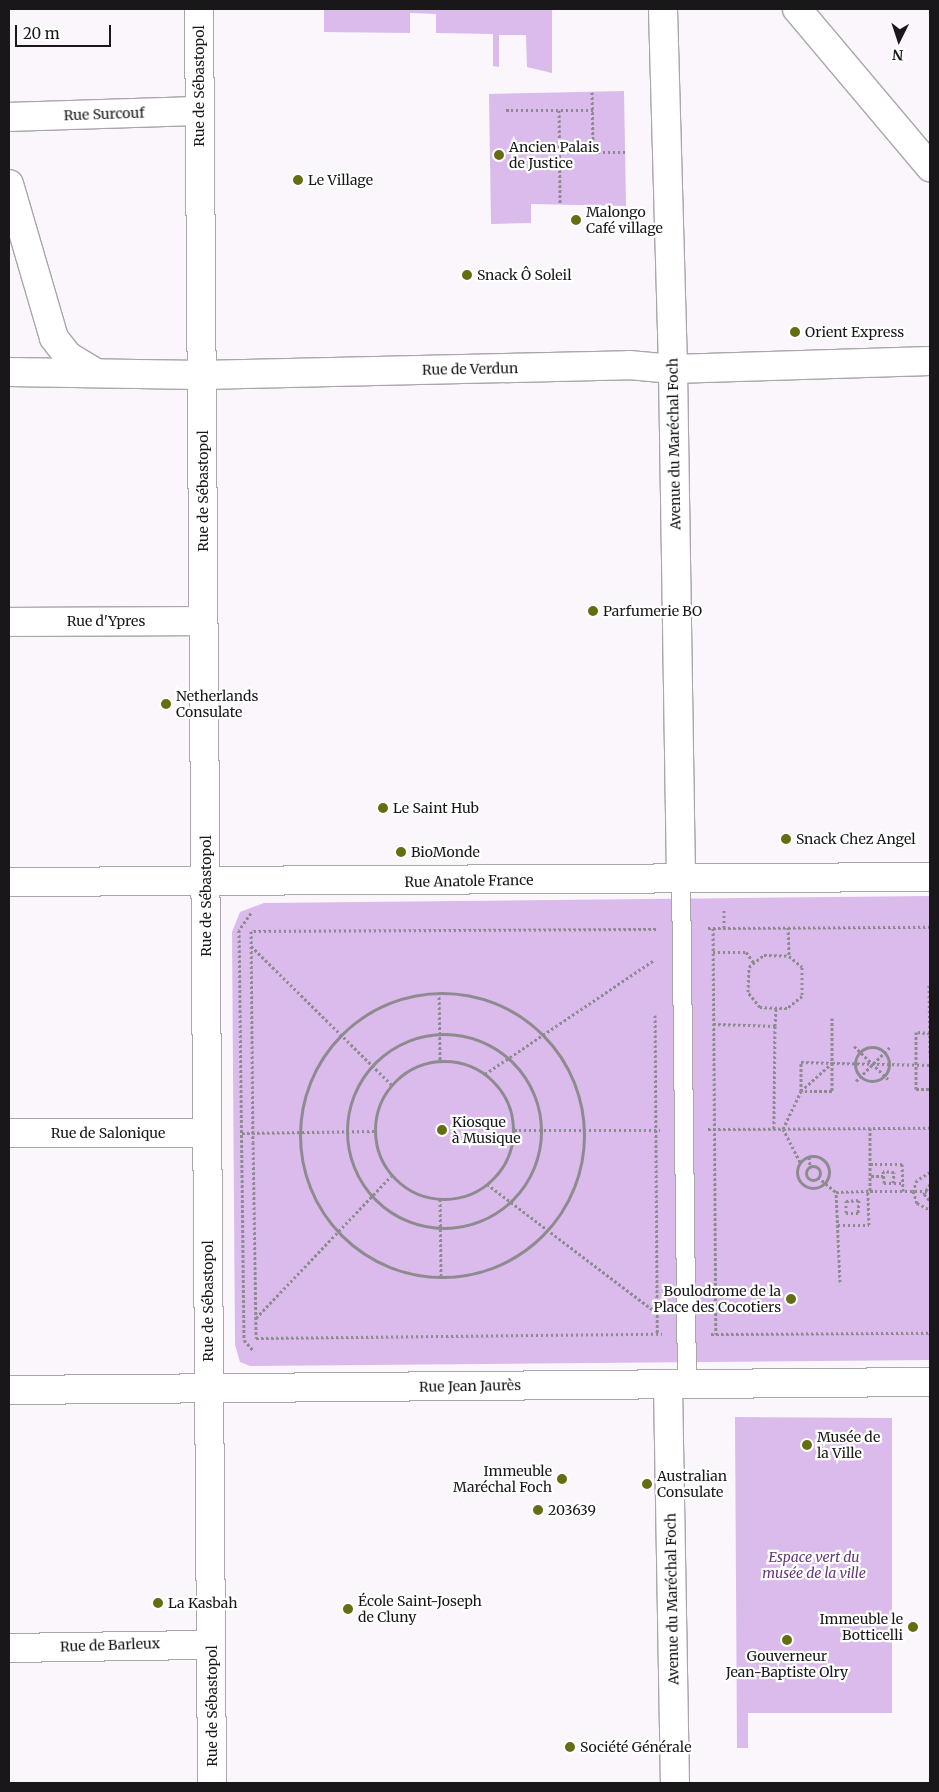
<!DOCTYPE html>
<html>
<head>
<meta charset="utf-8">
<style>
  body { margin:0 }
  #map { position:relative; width:939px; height:1792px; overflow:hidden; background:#faf6fc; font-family:Merriweather,serif }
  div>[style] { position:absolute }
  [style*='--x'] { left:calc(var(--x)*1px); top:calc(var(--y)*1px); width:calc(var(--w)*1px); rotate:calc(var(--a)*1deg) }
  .green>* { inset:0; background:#dabbeb }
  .path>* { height:3px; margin-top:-1.5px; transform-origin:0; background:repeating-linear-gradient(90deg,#8e8b90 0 2.5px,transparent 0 5px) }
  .path>.ring { margin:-1.5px; padding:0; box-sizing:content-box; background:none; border:3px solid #8e8b90; border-radius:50% }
  .roads { filter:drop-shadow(1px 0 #aaa6ac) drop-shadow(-1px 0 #aaa6ac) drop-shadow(0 1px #aaa6ac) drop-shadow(0 -1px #aaa6ac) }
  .service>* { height:18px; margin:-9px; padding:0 9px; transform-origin:9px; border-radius:9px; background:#fff }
  .minor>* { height:28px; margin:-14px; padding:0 14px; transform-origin:14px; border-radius:14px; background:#fff }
  .tertiary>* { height:28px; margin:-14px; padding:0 14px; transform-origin:14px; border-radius:14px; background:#fff }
  .dots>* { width:14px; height:14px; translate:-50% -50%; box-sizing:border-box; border:2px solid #fff; border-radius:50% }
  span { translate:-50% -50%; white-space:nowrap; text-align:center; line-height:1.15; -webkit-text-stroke:4.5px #fff; paint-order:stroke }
  .street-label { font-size:14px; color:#19171a }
  .poi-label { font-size:14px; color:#19171a }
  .left { translate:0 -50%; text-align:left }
  .right { translate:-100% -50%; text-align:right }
  .park-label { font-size:14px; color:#64367b; font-style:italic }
  .frame { position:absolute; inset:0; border:10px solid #19171a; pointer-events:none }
  .north { position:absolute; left:874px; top:15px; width:50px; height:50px; -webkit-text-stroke:4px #fff; paint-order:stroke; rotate:184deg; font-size:14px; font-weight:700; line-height:20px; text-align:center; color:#19171a }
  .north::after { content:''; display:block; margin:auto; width:18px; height:22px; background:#19171a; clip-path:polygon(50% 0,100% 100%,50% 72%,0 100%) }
  .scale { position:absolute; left:15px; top:25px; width:96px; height:22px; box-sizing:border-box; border:2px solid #19171a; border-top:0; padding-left:6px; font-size:15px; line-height:18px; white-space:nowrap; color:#19171a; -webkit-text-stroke:4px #fff; paint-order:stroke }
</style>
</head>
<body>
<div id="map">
  <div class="green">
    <i style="clip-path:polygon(324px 9px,552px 9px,552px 73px,527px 67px,526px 35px,499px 35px,499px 67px,493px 66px,493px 34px,436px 33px,436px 14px,410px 13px,410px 33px,324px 32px)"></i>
    <i style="clip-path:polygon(624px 91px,626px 206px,531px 204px,531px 223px,491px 224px,489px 94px)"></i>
    <i style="clip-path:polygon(930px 896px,930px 1360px,250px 1366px,240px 1362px,235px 1345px,232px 932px,240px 912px,264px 903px)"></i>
    <i style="clip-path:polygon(735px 1417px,892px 1418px,892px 1713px,748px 1713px,748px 1748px,737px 1748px)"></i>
  </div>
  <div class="path">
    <i style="--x:592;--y:92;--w:60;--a:89"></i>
    <i style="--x:506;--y:110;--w:87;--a:0"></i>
    <i style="--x:559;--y:110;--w:94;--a:89.4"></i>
    <i style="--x:513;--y:152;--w:112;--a:0"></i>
    <i style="--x:251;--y:913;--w:21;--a:125"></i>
    <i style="--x:239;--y:930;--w:410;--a:89.3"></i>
    <i style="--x:244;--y:1340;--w:15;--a:48"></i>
    <i style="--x:788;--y:927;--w:29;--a:88"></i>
    <i style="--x:789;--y:956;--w:17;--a:40"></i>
    <i style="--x:802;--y:967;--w:29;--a:90"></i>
    <i style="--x:802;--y:996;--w:19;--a:141"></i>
    <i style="--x:787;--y:1008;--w:27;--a:-178"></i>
    <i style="--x:760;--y:1007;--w:19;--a:-129"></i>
    <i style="--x:748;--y:992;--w:25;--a:-88"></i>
    <i style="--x:749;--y:967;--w:19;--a:-39"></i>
    <i style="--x:764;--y:955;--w:25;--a:2"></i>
    <i style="--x:708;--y:928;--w:222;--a:-0.3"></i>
    <i style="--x:713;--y:928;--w:406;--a:89.6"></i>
    <i style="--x:724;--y:928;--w:19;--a:-90"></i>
    <i style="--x:656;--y:929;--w:405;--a:179.7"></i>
    <i style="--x:251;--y:931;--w:211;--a:89.5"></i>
    <i style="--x:253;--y:1142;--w:196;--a:89.1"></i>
    <i style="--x:256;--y:1338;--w:406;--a:-0.6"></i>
    <i style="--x:251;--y:946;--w:197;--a:44.6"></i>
    <i style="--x:713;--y:952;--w:33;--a:0"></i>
    <i style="--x:746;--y:952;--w:14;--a:54"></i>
    <i style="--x:929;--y:985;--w:71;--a:89.2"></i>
    <i style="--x:439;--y:992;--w:69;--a:89.2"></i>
    <i class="ring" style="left:300px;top:993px;width:281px;height:281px"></i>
    <i style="--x:655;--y:1015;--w:319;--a:89.6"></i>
    <i style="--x:832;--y:1018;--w:73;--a:90"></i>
    <i style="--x:832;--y:1091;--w:31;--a:180"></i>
    <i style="--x:801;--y:1091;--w:29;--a:-90"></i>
    <i style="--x:801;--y:1062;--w:31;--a:2"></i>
    <i style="--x:713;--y:1024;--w:62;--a:1.8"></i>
    <i style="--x:775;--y:1026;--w:103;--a:90.6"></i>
    <i style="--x:775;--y:1026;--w:17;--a:-87"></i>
    <i style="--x:930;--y:1033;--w:14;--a:-176"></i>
    <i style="--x:916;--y:1032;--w:57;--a:90"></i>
    <i style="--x:916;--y:1089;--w:14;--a:0"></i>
    <i class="ring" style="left:347px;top:1034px;width:191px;height:191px"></i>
    <i style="--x:854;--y:1046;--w:50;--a:44.2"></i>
    <i class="ring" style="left:855px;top:1047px;width:31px;height:31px"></i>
    <i class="ring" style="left:375px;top:1061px;width:135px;height:135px"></i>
    <i style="--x:485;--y:1074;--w:204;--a:-34"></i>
    <i style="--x:856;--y:1081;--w:49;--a:-45"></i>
    <i style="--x:870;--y:1128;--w:63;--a:90"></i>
    <i style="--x:870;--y:1191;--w:60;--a:0"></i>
    <i style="--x:708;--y:1129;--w:222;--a:-0.3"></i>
    <i style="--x:514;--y:1130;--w:146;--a:0"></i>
    <i style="--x:242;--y:1133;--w:132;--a:-0.9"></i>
    <i class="ring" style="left:797px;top:1156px;width:29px;height:29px"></i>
    <i style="--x:809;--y:1157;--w:10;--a:84"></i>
    <i style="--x:800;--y:1162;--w:37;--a:-117"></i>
    <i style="--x:783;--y:1129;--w:42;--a:-64.7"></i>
    <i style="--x:801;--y:1091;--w:42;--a:-42.1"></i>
    <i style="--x:832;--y:1063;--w:98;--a:1.2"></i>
    <i style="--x:870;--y:1164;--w:32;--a:0"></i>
    <i style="--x:902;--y:1164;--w:27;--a:88"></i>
    <i class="ring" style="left:806px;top:1166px;width:11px;height:11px"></i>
    <i style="--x:930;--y:1172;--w:15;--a:148"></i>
    <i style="--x:917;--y:1180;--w:12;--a:110"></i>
    <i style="--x:913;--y:1191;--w:13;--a:72"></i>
    <i style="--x:917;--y:1203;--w:15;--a:28"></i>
    <i style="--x:871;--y:1176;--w:12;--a:0"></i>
    <i style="--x:818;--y:1177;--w:23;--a:40"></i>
    <i style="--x:893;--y:1183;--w:11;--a:-85"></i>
    <i style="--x:894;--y:1172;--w:11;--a:-175"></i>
    <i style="--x:883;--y:1171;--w:12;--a:85"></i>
    <i style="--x:884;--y:1183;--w:19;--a:0"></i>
    <i style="--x:487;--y:1184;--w:213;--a:37.2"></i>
    <i style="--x:930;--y:1184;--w:12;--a:121"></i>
    <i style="--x:924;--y:1194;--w:9;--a:49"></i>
    <i style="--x:440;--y:1199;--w:78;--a:89.3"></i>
    <i style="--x:859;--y:1200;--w:13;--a:94"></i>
    <i style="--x:858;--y:1213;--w:12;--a:180"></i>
    <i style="--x:846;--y:1213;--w:12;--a:-90"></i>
    <i style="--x:846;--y:1201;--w:13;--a:-4"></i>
    <i style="--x:838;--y:1225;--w:31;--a:0"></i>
    <i style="--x:869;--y:1225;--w:34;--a:-92"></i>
    <i style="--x:840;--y:1282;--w:90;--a:-92.5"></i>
    <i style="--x:836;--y:1192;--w:34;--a:-2"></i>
    <i style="--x:256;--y:1318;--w:196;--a:-46.4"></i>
    <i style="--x:711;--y:1334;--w:219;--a:-0.3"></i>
  </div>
  <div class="roads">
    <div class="service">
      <i style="--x:681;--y:878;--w:506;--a:89.32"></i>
    </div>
    <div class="minor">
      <i style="--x:199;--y:9;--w:1774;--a:89.58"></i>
      <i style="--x:663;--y:9;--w:360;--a:88.4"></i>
      <i style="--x:673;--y:369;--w:509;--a:89.1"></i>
      <i style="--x:797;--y:9;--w:207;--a:49.9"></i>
      <i style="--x:9;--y:117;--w:190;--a:-1.8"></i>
      <i style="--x:9;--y:184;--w:160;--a:73.7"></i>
      <i style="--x:54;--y:338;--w:23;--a:52"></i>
      <i style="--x:68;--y:356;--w:31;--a:31"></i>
      <i style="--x:9;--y:372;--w:192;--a:0.9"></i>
      <i style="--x:201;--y:375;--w:428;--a:-1.3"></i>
      <i style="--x:629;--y:365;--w:44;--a:5.2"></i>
      <i style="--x:673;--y:369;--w:257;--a:-1.8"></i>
      <i style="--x:9;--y:622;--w:194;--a:-0.3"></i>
      <i style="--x:9;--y:882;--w:921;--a:-0.31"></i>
      <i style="--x:9;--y:1133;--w:198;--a:0"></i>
      <i style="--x:668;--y:1385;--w:398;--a:89"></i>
      <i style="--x:9;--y:1390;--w:921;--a:-0.5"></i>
      <i style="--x:9;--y:1648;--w:202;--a:-0.9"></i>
    </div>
    <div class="tertiary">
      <i style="--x:9;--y:201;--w:7;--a:45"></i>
    </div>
  </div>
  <div class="dots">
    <i style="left:499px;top:155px;background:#656d12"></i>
    <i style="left:298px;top:180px;background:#656d12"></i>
    <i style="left:576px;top:220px;background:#656d12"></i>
    <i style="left:467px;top:275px;background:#656d12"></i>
    <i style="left:795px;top:332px;background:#656d12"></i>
    <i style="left:593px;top:611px;background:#656d12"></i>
    <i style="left:166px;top:704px;background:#656d12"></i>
    <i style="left:383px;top:808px;background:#656d12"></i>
    <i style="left:786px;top:839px;background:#656d12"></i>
    <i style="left:401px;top:852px;background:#656d12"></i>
    <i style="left:442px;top:1130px;background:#656d12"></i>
    <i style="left:791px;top:1299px;background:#656d12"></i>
    <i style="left:807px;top:1445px;background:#656d12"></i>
    <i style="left:562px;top:1479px;background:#656d12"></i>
    <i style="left:647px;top:1484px;background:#656d12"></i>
    <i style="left:538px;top:1510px;background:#656d12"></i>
    <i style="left:158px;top:1603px;background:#656d12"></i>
    <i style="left:348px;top:1609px;background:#656d12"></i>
    <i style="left:913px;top:1627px;background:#656d12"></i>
    <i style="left:787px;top:1640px;background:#656d12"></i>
    <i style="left:570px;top:1747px;background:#656d12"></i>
  </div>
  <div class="street-label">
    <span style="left:199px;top:86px;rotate:-90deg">Rue de Sébastopol</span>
    <span style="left:104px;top:114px;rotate:-2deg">Rue Surcouf</span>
    <span style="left:470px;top:369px;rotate:-1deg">Rue de Verdun</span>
    <span style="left:674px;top:444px;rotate:-91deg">Avenue du Maréchal Foch</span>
    <span style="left:203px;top:491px;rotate:-90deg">Rue de Sébastopol</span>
    <span style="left:106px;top:621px">Rue d'Ypres</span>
    <span style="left:469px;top:881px;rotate:-1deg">Rue Anatole France</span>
    <span style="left:206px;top:896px;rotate:-90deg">Rue de Sébastopol</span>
    <span style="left:108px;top:1133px">Rue de Salonique</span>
    <span style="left:208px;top:1301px;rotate:-90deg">Rue de Sébastopol</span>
    <span style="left:470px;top:1386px;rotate:-1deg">Rue Jean Jaurès</span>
    <span style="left:672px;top:1599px;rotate:-91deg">Avenue du Maréchal Foch</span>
    <span style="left:110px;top:1645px;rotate:-2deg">Rue de Barleux</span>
    <span style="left:212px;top:1706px;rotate:-90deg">Rue de Sébastopol</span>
  </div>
  <div class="poi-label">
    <span class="left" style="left:509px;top:155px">Ancien Palais<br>de Justice</span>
    <span class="left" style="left:308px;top:180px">Le Village</span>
    <span class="left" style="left:586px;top:220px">Malongo<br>Café village</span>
    <span class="left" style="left:477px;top:275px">Snack Ô Soleil</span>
    <span class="left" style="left:805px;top:332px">Orient Express</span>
    <span class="left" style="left:603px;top:611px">Parfumerie BO</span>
    <span class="left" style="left:176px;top:704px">Netherlands<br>Consulate</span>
    <span class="left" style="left:393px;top:808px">Le Saint Hub</span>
    <span class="left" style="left:796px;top:839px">Snack Chez Angel</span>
    <span class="left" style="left:411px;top:852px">BioMonde</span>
    <span class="left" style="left:452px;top:1130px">Kiosque<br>à Musique</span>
    <span class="right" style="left:781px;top:1299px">Boulodrome de la<br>Place des Cocotiers</span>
    <span class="left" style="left:817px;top:1445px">Musée de<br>la Ville</span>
    <span class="right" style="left:552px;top:1479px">Immeuble<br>Maréchal Foch</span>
    <span class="left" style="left:657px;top:1484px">Australian<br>Consulate</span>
    <span class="left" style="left:548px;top:1510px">203639</span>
    <span class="left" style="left:358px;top:1609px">École Saint-Joseph<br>de Cluny</span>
    <span class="left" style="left:168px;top:1603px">La Kasbah</span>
    <span class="right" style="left:903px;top:1627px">Immeuble le<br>Botticelli</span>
    <span style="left:787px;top:1664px">Gouverneur<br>Jean-Baptiste Olry</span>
    <span class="left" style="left:580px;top:1747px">Société Générale</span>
  </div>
  <div class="park-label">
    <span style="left:814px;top:1565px">Espace vert du<br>musée de la ville</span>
  </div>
  <div class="frame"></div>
  <div class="north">N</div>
  <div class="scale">20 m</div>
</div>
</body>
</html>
